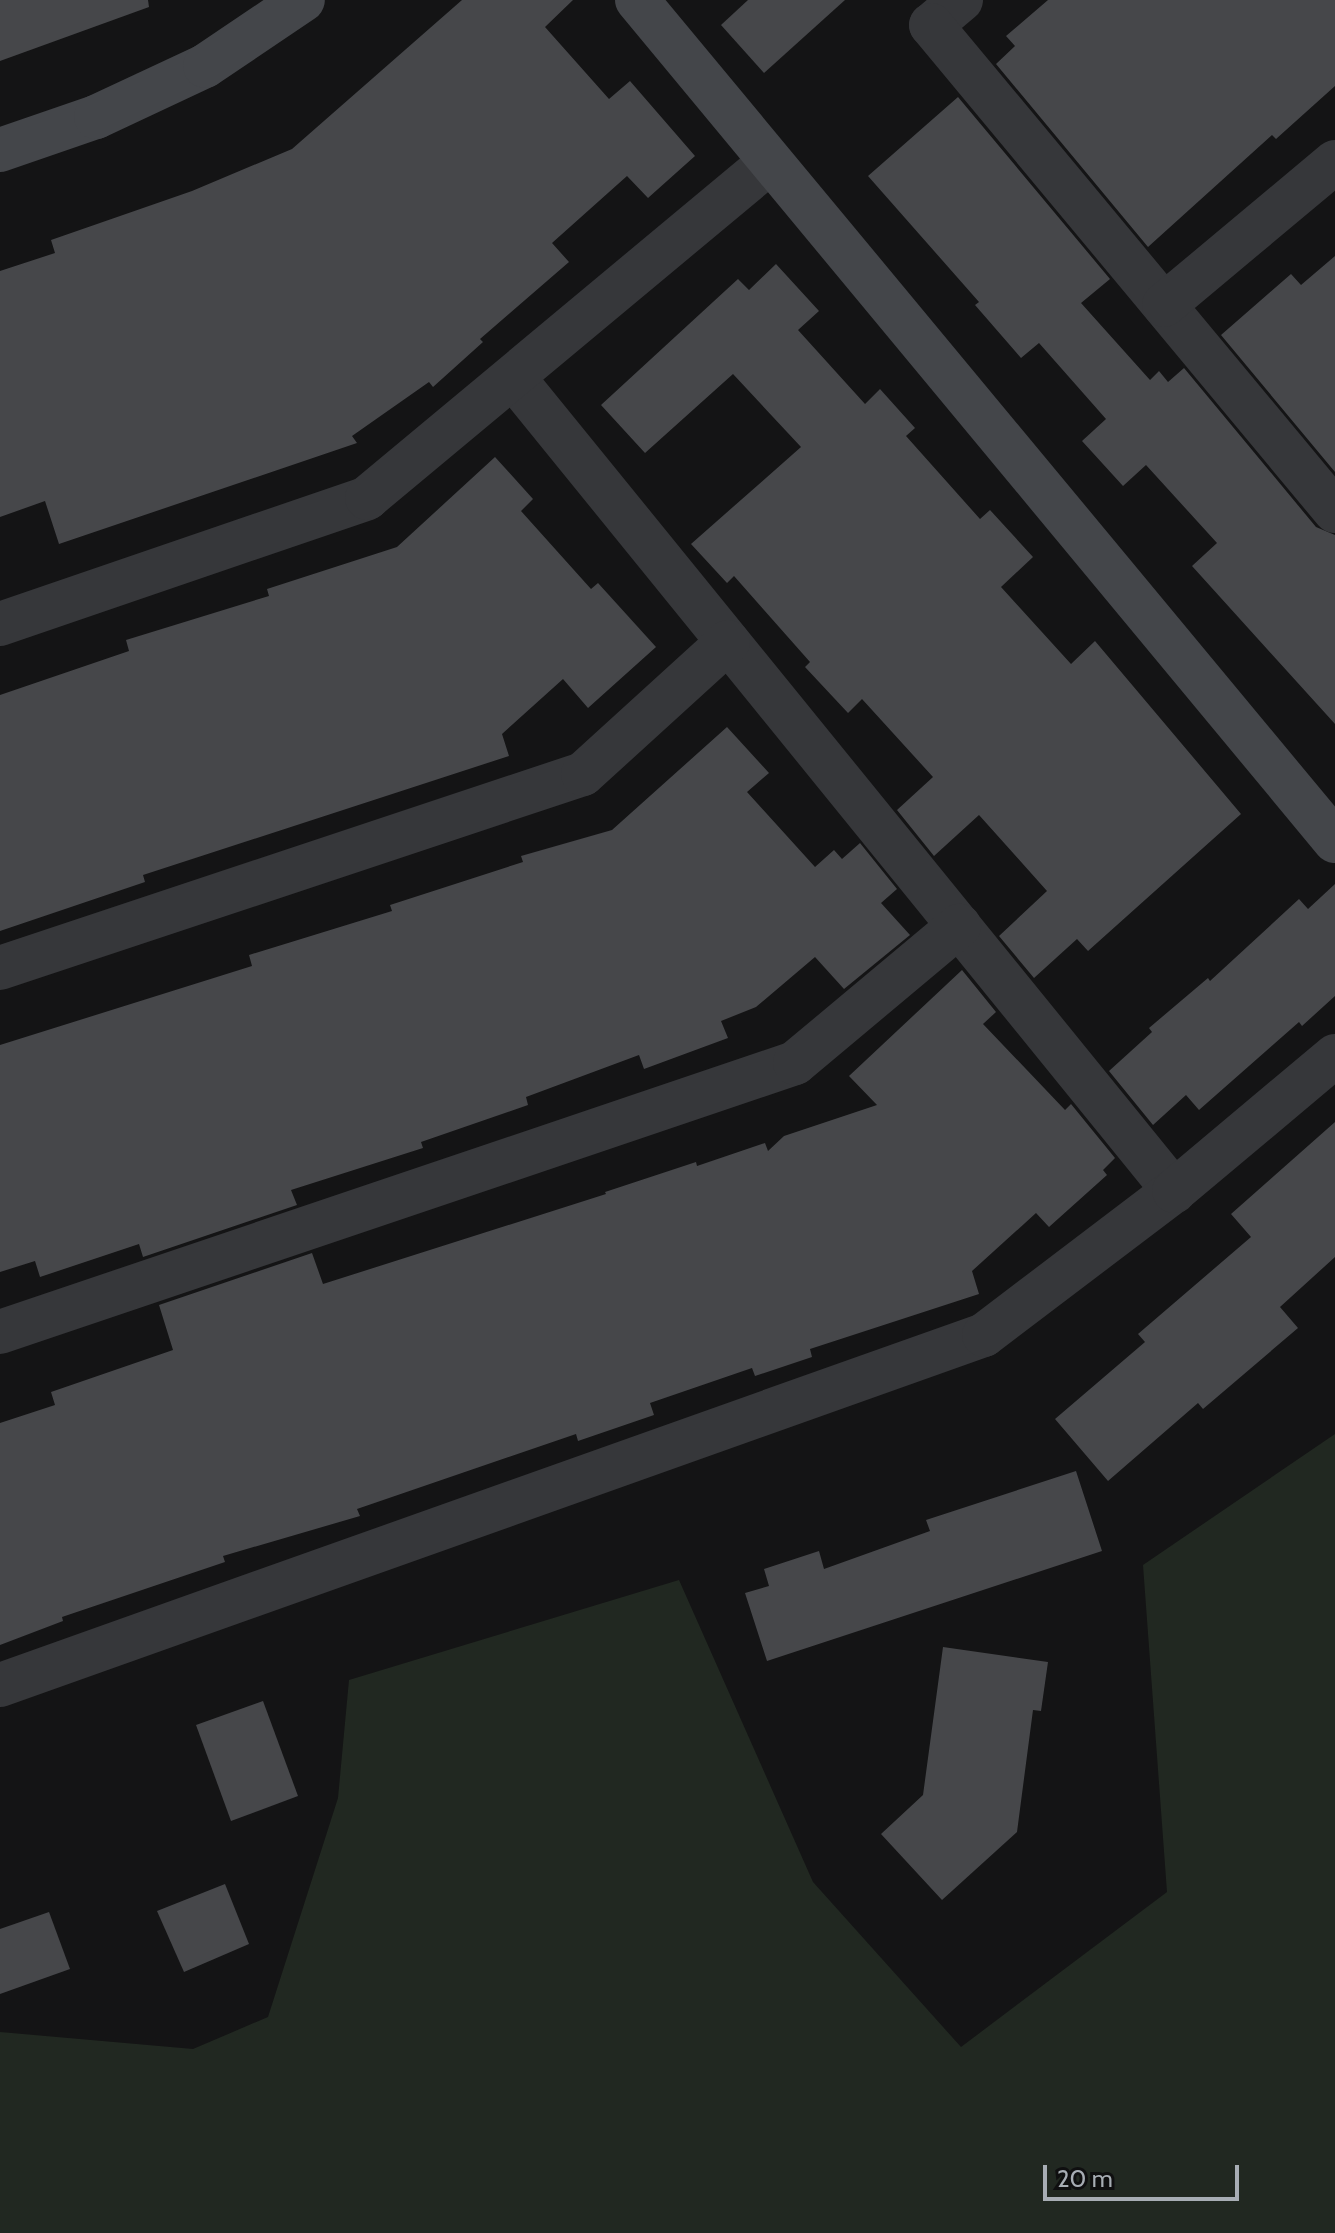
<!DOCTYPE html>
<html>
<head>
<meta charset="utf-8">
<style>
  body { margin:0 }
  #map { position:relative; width:1335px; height:2233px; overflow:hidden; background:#141415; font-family:Cabin,sans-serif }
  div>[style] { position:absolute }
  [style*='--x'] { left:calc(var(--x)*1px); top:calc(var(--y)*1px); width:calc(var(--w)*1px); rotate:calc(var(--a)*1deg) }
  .green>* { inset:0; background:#212821 }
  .building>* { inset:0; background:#46474a }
  .street>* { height:44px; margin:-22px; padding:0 22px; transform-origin:22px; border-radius:22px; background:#36373a }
  .secondary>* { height:44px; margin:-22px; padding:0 22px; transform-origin:22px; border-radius:22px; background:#44464a }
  span { translate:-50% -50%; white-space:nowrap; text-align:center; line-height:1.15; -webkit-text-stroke:6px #0f0f10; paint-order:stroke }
  .scale { position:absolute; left:1043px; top:2165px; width:196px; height:36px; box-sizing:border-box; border:4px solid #a7adb4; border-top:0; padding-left:10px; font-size:24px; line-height:28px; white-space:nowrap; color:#a7adb4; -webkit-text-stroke:6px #0f0f10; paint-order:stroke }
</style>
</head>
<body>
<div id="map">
  <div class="green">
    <i style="clip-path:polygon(1335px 1434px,1335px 2233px,0 2233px,0 2032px,193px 2049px,268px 2017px,338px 1798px,349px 1680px,679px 1580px,813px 1882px,961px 2047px,1167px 1892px,1143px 1565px)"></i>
  </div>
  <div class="building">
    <i style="clip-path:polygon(0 0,148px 0,149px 7px,0 61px)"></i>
    <i style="clip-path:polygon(462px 0,573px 0,545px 27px,609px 99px,630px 81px,695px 156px,648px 198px,627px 176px,552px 243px,569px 262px,480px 339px,483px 342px,433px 387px,429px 382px,352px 436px,357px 443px,59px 544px,45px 501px,0 517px,0 271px,55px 253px,51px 240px,192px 191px,292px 149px)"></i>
    <i style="clip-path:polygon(748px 0,845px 0,764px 73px,721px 25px)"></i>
    <i style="clip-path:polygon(1048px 0,1335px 0,1335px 86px,1276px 139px,1272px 135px,1148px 247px,996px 64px,1015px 46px,1006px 36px)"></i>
    <i style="clip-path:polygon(958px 97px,1110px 279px,1081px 303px,1150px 380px,1159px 371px,1168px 382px,1184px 368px,1316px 527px,1335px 535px,1335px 724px,1192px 566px,1217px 543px,1146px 465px,1123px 486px,1082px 441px,1106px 419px,1039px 343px,1021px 358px,975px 305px,979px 302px,868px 176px)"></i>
    <i style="clip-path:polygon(1335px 256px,1335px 472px,1221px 335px,1291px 274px,1301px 285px)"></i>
    <i style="clip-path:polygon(776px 264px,819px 311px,798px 330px,865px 404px,880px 389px,915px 428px,906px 436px,980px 519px,990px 510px,1033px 557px,1001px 587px,1071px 664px,1095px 641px,1241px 814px,1088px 951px,1077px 939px,1034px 978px,999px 936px,1047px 891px,979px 815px,934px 856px,897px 810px,933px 777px,862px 699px,848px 713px,805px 667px,810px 662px,734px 576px,727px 583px,691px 544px,801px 447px,733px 374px,645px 453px,601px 405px,738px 279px,749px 290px)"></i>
    <i style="clip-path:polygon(495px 457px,533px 499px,521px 511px,591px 589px,598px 583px,656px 647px,588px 708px,563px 679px,502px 734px,509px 756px,143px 875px,145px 882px,0 931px,0 695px,129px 651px,126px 640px,269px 596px,267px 589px,397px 547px)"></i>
    <i style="clip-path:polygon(727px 727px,769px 773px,747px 792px,815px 867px,834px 850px,842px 859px,860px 843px,897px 889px,881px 903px,910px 935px,844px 989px,815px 957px,756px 1007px,721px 1021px,728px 1038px,644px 1069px,639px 1055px,526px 1097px,528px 1105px,421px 1142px,423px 1148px,291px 1190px,297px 1205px,143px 1257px,139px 1244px,40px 1277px,35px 1261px,0 1272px,0 1045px,252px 966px,249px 955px,392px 911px,390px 905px,523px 862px,521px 856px,612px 830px)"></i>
    <i style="clip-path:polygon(1335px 884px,1335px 996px,1302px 1026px,1299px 1022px,1199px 1110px,1186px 1095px,1153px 1125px,1109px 1071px,1152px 1032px,1149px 1028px,1208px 978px,1210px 981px,1299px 899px,1308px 909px)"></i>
    <i style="clip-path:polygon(962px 970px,996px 1012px,983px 1024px,1065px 1110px,1071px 1104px,1115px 1158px,1103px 1170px,1107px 1175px,1049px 1227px,1036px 1213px,972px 1271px,979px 1294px,810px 1349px,812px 1357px,755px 1376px,752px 1368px,650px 1403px,654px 1415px,578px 1441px,576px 1434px,357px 1509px,360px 1516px,223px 1556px,225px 1562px,62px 1617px,63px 1621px,0 1645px,0 1423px,55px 1405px,51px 1392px,173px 1350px,159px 1305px,312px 1253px,323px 1284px,606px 1194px,605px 1192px,696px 1162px,697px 1166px,765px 1143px,768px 1151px,784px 1136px,877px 1105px,849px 1076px)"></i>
    <i style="clip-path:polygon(1335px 1122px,1335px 1257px,1280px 1307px,1298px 1328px,1203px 1409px,1198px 1403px,1108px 1481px,1055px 1419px,1145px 1342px,1138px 1334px,1251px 1237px,1231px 1214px)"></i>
    <i style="clip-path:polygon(1076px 1471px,1102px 1551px,767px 1661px,745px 1593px,769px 1586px,764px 1569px,819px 1551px,824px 1569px,930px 1531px,926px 1520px)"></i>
    <i style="clip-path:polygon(943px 1647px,1048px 1662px,1041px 1711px,1033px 1710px,1017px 1832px,942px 1900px,881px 1834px,923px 1795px)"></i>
    <i style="clip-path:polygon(263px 1701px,298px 1796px,231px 1821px,196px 1725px)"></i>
    <i style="clip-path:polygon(225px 1884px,249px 1944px,184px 1972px,157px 1911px)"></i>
    <i style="clip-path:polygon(49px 1912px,70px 1969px,0 1994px,0 1929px)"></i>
  </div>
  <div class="street">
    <i style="--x:961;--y:0;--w:39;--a:140"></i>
    <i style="--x:931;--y:25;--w:632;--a:50.26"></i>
    <i style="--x:1164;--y:305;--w:223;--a:-39.9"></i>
    <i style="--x:513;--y:377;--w:1049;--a:50.92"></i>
    <i style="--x:0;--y:624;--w:388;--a:-18.9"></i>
    <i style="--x:367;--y:498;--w:525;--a:-39.82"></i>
    <i style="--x:0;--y:968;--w:614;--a:-18.41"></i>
    <i style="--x:583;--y:774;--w:196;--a:-42.3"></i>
    <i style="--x:0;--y:1332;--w:839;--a:-18.69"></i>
    <i style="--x:795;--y:1063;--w:214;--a:-39.9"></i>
    <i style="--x:0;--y:1685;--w:1044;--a:-19.58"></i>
    <i style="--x:984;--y:1335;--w:238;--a:-37.2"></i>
    <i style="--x:1174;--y:1191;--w:210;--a:-40"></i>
  </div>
  <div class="secondary">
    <i style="--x:637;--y:0;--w:1093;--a:50.31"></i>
    <i style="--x:0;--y:150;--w:102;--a:-19"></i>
    <i style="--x:96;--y:117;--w:120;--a:-25.1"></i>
    <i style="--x:205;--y:66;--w:118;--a:-34"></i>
  </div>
  <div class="scale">20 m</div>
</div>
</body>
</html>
